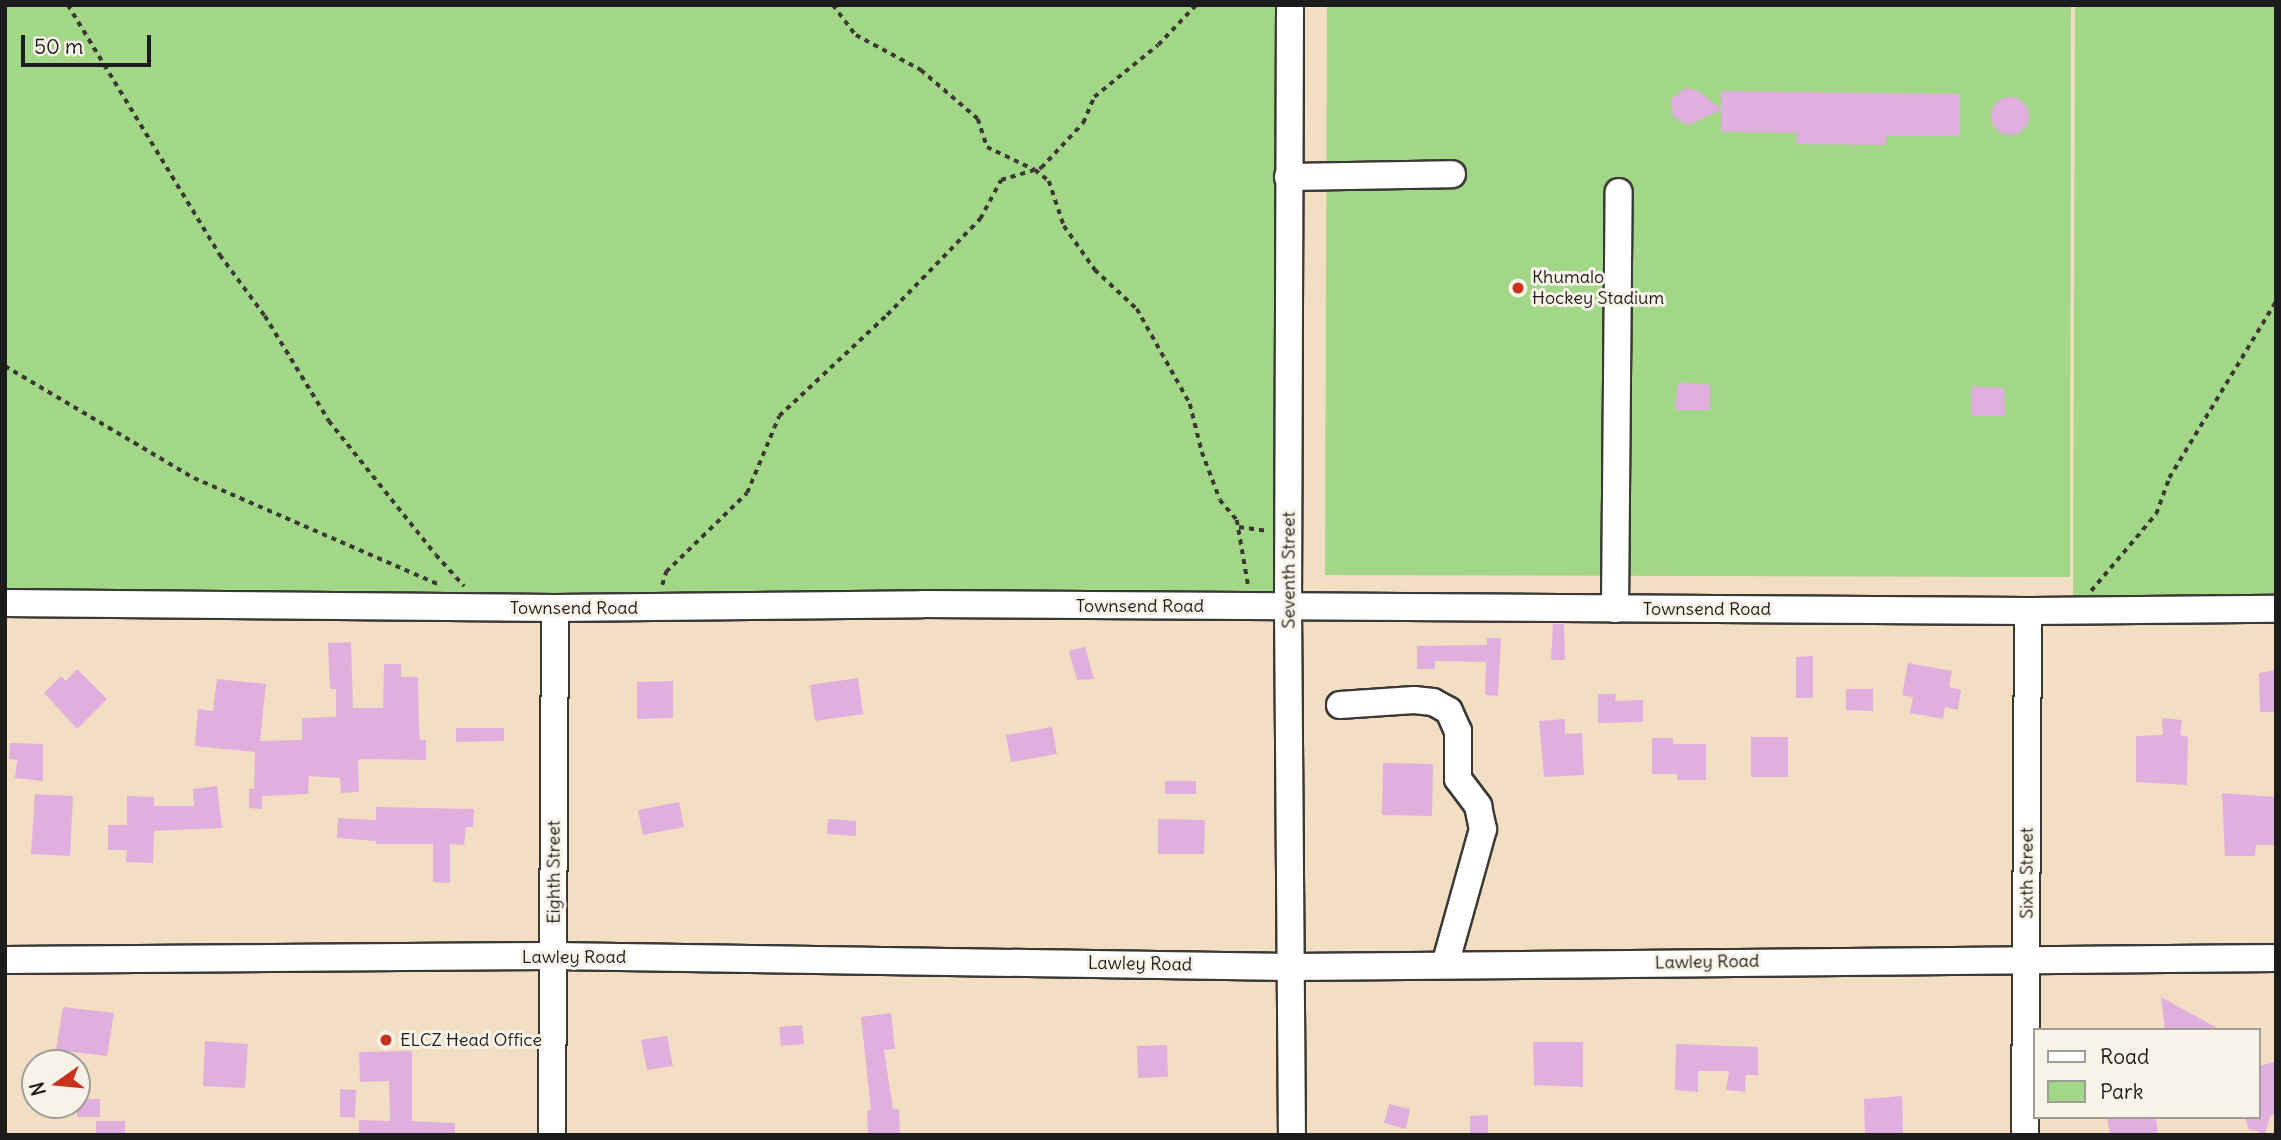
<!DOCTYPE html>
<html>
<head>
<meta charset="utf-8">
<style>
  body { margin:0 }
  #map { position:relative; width:2281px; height:1140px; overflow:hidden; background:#f2dfc3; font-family:Delius,sans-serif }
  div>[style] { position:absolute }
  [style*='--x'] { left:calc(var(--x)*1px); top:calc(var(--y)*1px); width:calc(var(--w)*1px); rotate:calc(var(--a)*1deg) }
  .green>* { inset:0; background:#a3d788 }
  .building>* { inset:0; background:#e0afdd }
  .round { border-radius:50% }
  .path>* { height:3.5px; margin-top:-1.75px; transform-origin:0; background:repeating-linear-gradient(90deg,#3c3935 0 5px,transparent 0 10px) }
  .roads { filter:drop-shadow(2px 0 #3c3935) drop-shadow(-2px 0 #3c3935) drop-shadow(0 2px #3c3935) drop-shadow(0 -2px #3c3935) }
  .minor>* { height:26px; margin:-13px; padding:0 13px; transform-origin:13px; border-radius:13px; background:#fff }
  .dots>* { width:19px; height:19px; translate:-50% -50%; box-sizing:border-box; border:4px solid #f7f3e8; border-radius:50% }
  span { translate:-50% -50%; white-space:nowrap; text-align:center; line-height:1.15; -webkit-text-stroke:6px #f7f3e8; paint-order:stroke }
  .poi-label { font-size:18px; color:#1c1c1c }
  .left { translate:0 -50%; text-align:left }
  .street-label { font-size:18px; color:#1c1c1c }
  .frame { position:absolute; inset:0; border:7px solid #1c1c1c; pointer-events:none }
  .legend { position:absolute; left:2033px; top:1028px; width:228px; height:91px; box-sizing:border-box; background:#f7f3e8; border:2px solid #9f9d96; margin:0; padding:9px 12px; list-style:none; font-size:21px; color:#1c1c1c }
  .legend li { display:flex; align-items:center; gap:14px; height:35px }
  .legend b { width:35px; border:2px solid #9f9d96 }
  .north { position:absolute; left:21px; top:1049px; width:70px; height:70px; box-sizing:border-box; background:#f7f3e8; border:2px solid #9f9d96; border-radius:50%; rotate:255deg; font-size:19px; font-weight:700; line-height:28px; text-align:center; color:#1c1c1c }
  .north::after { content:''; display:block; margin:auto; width:24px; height:32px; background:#c8321e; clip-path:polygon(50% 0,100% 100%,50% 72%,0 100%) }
  .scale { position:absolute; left:21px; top:35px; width:130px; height:32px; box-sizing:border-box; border:4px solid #1c1c1c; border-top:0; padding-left:9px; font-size:21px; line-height:24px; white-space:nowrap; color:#1c1c1c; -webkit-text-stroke:5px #f7f3e8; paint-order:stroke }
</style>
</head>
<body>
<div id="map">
  <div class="green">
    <i style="clip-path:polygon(5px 5px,1291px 5px,1288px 607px,5px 599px)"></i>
    <i style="clip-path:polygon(1327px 5px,2071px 5px,2070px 577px,1325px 575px)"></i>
    <i style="clip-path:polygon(2075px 5px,2276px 5px,2276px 600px,2073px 603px)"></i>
  </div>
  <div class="building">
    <i style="clip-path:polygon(1685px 88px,1697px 90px,1721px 109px,1721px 91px,1960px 94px,1960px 136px,1886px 136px,1886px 145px,1796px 144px,1797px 133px,1721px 132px,1721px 110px,1688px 125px,1673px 117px,1671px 99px)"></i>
    <i class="round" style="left:1991px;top:97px;width:38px;height:38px"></i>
    <i style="clip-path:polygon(1678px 382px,1710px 385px,1710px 410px,1675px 410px)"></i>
    <i style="clip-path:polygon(1972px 386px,2004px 388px,2005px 416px,1971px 416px)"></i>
    <i style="clip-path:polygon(1553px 624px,1564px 624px,1565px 660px,1551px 660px)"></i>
    <i style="clip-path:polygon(1487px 638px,1501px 638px,1498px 696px,1485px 695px,1486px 662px,1435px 661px,1435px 669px,1417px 669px,1417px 646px,1487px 645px)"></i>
    <i style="clip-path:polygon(351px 642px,353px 708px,383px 708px,384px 664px,401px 664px,401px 677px,418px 677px,419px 728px,420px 740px,426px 740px,426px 760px,362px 759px,358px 761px,359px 792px,341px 793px,340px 778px,309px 776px,308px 794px,262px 796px,262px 809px,249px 808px,249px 789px,254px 789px,255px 752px,195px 746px,198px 709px,213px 711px,217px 679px,266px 684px,260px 741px,302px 740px,302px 718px,336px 717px,336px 689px,330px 689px,328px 643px)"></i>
    <i style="clip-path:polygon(1085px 647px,1094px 679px,1077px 680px,1069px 651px)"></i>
    <i style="clip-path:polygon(1813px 656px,1813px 698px,1796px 698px,1796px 657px)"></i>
    <i style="clip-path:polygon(1908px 663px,1952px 671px,1949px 687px,1961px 690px,1958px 710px,1945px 707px,1943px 719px,1910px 713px,1913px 697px,1902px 695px)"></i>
    <i style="clip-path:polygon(77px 669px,107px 699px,77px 729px,44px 693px,61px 676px,66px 681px)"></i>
    <i style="clip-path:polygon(2276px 670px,2276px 712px,2260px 712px,2259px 673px)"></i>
    <i style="clip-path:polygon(858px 678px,863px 714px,815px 721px,810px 685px)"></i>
    <i style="clip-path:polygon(673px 681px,673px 718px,637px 719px,637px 682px)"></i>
    <i style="clip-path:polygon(1846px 689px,1873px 689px,1873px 711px,1846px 710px)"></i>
    <i style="clip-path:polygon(1598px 694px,1616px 694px,1615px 701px,1643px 700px,1643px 722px,1598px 723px)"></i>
    <i style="clip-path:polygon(2162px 718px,2182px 720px,2180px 735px,2188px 737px,2187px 785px,2136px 782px,2136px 736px,2163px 735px)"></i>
    <i style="clip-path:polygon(1565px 719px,1565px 734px,1582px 733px,1584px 775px,1544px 777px,1539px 721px)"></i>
    <i style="clip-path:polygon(1052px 727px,1057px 754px,1011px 762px,1006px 735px)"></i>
    <i style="clip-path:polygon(456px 728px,504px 728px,504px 741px,456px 742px)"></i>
    <i style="clip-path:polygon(1751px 737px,1788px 737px,1788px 777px,1751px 777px)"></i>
    <i style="clip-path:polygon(1652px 738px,1673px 738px,1673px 744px,1706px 744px,1706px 780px,1677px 780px,1677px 774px,1652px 774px)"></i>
    <i style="clip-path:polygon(10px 743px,43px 744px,43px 781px,15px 778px,17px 760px,9px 759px)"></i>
    <i style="clip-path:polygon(1383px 763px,1433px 764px,1432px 816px,1382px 815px)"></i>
    <i style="clip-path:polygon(1165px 781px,1196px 781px,1196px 794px,1165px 794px)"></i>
    <i style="clip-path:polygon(217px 786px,222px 828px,154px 831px,153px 863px,126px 862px,127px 850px,108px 850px,108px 825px,127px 825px,127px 796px,154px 797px,154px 806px,194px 806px,193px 789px)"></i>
    <i style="clip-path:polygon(2222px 793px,2276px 797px,2276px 845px,2256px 845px,2255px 856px,2225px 856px)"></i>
    <i style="clip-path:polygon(35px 794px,73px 796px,70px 856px,31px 854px)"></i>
    <i style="clip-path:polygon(679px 802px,684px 827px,643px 835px,638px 810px)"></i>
    <i style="clip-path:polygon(376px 807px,474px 809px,473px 827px,466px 827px,464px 845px,450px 844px,450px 883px,433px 882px,433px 844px,376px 844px,376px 841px,337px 838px,338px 818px,376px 820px)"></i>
    <i style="clip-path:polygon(828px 819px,856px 821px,856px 836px,827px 834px)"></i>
    <i style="clip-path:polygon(1158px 819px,1205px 820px,1204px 854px,1158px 854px)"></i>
    <i style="clip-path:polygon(2161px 997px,2221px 1030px,2165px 1030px)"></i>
    <i style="clip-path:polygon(63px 1007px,114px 1013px,107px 1056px,56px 1050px)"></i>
    <i style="clip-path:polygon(891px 1013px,895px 1049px,884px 1050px,893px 1109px,899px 1109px,900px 1133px,868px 1135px,867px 1111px,871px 1110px,861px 1017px)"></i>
    <i style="clip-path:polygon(802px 1025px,804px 1044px,781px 1046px,779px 1027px)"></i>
    <i style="clip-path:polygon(667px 1036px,673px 1066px,647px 1070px,641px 1040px)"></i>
    <i style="clip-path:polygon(205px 1041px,248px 1044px,245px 1088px,203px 1086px)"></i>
    <i style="clip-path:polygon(1533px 1042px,1583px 1042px,1583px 1087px,1534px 1085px)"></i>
    <i style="clip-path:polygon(1676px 1044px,1758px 1047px,1758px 1075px,1746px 1075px,1745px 1092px,1726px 1090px,1729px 1071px,1698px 1071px,1698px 1092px,1675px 1090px)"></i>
    <i style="clip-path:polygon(1167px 1045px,1168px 1077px,1138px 1078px,1137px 1046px)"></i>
    <i style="clip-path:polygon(412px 1051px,412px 1121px,455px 1123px,455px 1135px,359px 1135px,359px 1120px,390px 1121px,389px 1081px,360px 1082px,359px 1052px)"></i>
    <i style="clip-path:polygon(2276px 1062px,2276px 1114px,2270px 1116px,2265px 1135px,2258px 1135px,2258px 1131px,2249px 1130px,2245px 1117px,2258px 1117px,2258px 1066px)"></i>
    <i style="clip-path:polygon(340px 1089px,356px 1090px,355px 1118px,340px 1117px)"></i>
    <i style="clip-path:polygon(1902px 1096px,1903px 1135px,1865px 1135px,1864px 1099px)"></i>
    <i style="clip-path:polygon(77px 1099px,100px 1099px,100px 1117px,77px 1117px)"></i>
    <i style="clip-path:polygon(1389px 1104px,1410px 1109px,1406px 1129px,1384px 1123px)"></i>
    <i style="clip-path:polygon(1488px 1115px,1488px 1135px,1470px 1135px,1470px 1116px)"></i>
    <i style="clip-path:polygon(2107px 1117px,2156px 1117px,2158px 1135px,2110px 1135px)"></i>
    <i style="clip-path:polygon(96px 1121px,125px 1121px,125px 1135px,96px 1135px)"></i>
  </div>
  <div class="path">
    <i style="--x:68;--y:5;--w:293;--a:58.7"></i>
    <i style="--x:220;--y:255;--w:76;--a:53.6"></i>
    <i style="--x:265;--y:316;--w:123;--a:58.6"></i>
    <i style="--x:329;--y:421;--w:171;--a:51.4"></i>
    <i style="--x:436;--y:555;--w:42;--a:47.9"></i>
    <i style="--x:833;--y:5;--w:38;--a:53"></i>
    <i style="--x:856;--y:35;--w:74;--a:28.3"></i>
    <i style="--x:921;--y:70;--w:75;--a:40.7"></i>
    <i style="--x:978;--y:119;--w:29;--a:72"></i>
    <i style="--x:987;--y:147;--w:53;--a:25.6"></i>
    <i style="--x:1035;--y:170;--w:18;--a:38"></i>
    <i style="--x:1049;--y:181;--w:47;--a:71.6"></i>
    <i style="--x:1064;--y:226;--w:54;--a:54.8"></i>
    <i style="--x:1095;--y:270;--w:57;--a:42.9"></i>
    <i style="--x:1137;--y:309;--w:109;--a:60.8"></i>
    <i style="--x:1190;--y:404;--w:49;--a:76"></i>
    <i style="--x:1202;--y:452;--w:51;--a:69.4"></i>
    <i style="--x:1220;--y:500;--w:26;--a:50"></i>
    <i style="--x:1237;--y:520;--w:65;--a:80.2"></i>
    <i style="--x:5;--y:366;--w:220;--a:30.7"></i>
    <i style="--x:194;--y:478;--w:268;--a:23.5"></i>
    <i style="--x:1239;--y:527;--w:29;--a:8"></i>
    <i style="--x:662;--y:585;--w:14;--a:-73"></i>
    <i style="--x:666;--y:572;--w:113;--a:-44.3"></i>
    <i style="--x:747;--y:493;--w:83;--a:-67.4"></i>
    <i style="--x:779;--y:416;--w:148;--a:-43.1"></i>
    <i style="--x:887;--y:315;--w:134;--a:-45.9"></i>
    <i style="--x:980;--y:219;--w:44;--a:-61.7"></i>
    <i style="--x:1001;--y:180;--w:42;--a:-16.7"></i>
    <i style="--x:1041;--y:168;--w:62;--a:-47"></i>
    <i style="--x:1083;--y:123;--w:28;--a:-67"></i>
    <i style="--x:1094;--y:97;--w:82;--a:-39.1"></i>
    <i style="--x:1158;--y:45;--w:55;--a:-46.5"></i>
    <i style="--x:2091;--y:591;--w:101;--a:-49.8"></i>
    <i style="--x:2156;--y:514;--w:38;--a:-70"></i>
    <i style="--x:2169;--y:478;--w:207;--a:-58.8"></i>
  </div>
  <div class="roads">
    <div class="minor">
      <i style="--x:1290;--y:5;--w:602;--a:90.19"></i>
      <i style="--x:1288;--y:607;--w:528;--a:89.57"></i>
      <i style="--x:1288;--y:177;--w:164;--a:-1"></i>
      <i style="--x:5;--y:603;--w:550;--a:0.52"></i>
      <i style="--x:555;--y:608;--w:368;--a:-0.6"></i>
      <i style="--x:923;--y:604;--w:1105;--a:0.36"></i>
      <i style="--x:2028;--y:611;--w:248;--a:-0.5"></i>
      <i style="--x:1615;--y:609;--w:417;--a:-89.5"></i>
      <i style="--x:1340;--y:705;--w:74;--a:-3.9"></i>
      <i style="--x:1414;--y:700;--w:19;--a:6"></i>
      <i style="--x:1433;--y:702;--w:18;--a:29"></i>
      <i style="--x:1449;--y:711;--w:22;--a:66"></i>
      <i style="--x:1458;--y:731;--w:48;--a:90"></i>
      <i style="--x:1458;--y:779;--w:34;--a:53"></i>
      <i style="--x:1478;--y:806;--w:24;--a:78"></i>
      <i style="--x:1483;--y:829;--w:141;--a:105.6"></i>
      <i style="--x:5;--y:960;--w:549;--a:-0.42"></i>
      <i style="--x:554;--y:956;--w:737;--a:0.86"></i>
      <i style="--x:1291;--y:967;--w:985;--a:-0.52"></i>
      <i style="--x:552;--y:1135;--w:527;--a:-89.67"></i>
      <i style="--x:2025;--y:1135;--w:524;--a:-89.67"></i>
    </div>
  </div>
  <div class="dots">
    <i style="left:1518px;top:288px;background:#c8321e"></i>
    <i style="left:386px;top:1040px;background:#c8321e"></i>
  </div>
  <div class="poi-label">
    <span class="left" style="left:1532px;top:288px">Khumalo<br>Hockey Stadium</span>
    <span class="left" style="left:400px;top:1040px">ELCZ Head Office</span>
  </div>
  <div class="street-label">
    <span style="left:1289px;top:570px;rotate:-90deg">Seventh Street</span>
    <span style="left:1140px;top:606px">Townsend Road</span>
    <span style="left:574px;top:608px">Townsend Road</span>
    <span style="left:1707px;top:609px">Townsend Road</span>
    <span style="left:554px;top:872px;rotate:-90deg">Eighth Street</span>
    <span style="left:2027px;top:873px;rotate:-90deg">Sixth Street</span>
    <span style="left:574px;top:957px">Lawley Road</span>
    <span style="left:1707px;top:962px;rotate:-1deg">Lawley Road</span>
    <span style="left:1140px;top:964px;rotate:1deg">Lawley Road</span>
  </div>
  <div class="frame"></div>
  <ul class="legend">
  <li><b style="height:9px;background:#fff"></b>Road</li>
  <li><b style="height:19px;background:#a3d788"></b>Park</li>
  </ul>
  <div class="north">N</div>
  <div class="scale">50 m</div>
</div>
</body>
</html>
